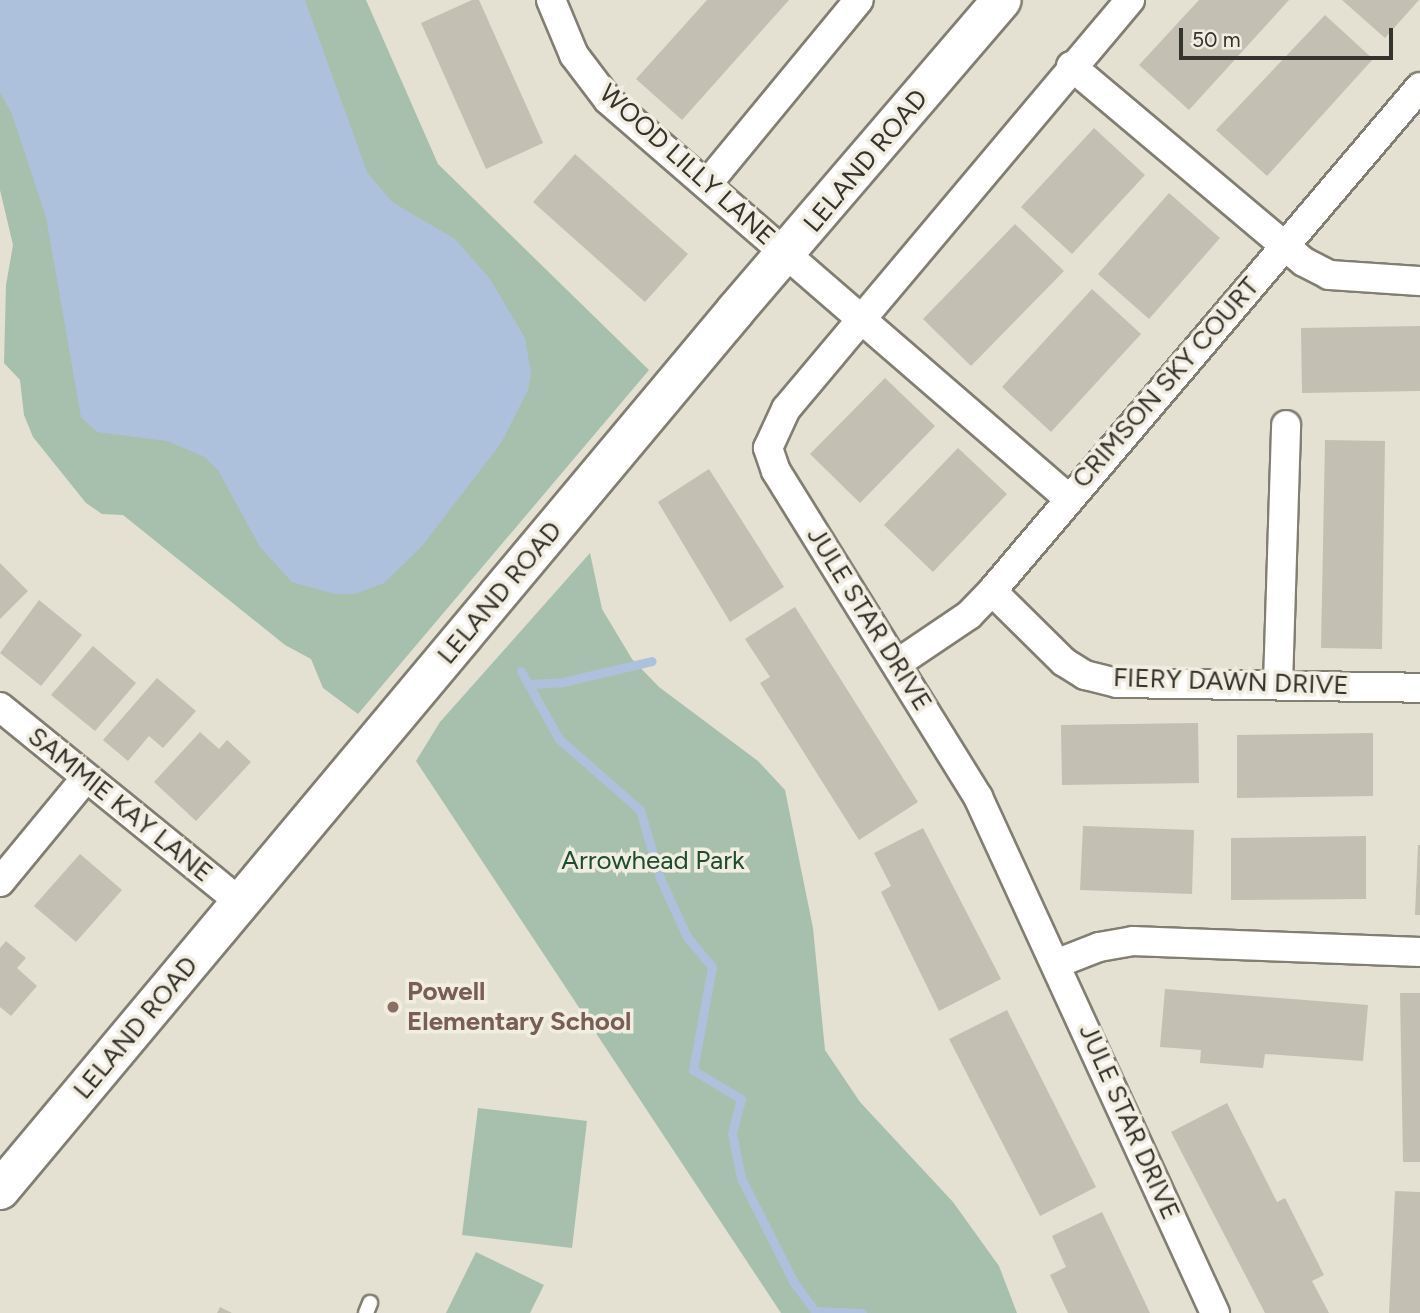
<!DOCTYPE html>
<html>
<head>
<meta charset="utf-8">
<style>
  body { margin:0 }
  #map { position:relative; width:1420px; height:1313px; overflow:hidden; background:#e4e0d2; font-family:Figtree,sans-serif }
  div>[style] { position:absolute }
  [style*='--x'] { left:calc(var(--x)*1px); top:calc(var(--y)*1px); width:calc(var(--w)*1px); rotate:calc(var(--a)*1deg) }
  .green>* { inset:0; background:#a6c0ad }
  .water>* { inset:0; background:#aec1dc }
  .stream>* { height:9px; margin:-4.5px; padding:0 4.5px; transform-origin:4.5px; border-radius:4.5px; background:#aec1dc }
  .building>* { inset:0; background:#c3bfb2 }
  .roads { filter:drop-shadow(2px 0 #827e72) drop-shadow(-2px 0 #827e72) drop-shadow(0 2px #827e72) drop-shadow(0 -2px #827e72) }
  .lane>* { height:14px; margin:-7px; padding:0 7px; transform-origin:7px; border-radius:7px; background:#fff }
  .street>* { height:28px; margin:-14px; padding:0 14px; transform-origin:14px; border-radius:14px; background:#fff }
  .secondary>* { height:38px; margin:-19px; padding:0 19px; transform-origin:19px; border-radius:19px; background:#fff }
  .dots>* { width:19px; height:19px; translate:-50% -50%; box-sizing:border-box; border:4px solid #f1ede0; border-radius:50% }
  span { translate:-50% -50%; white-space:nowrap; text-align:center; line-height:1.15; -webkit-text-stroke:7px #f1ede0; paint-order:stroke }
  .street-label { font-size:26px; color:#35332e }
  .park-label { font-size:26px; color:#1d4d2f }
  .education-label { font-size:26px; color:#785e54; font-weight:700 }
  .left { translate:0 -50%; text-align:left }
  .scale { position:absolute; left:1179px; top:28px; width:214px; height:32px; box-sizing:border-box; border:4px solid #35332e; border-top:0; padding-left:9px; font-size:21px; line-height:24px; white-space:nowrap; color:#35332e; -webkit-text-stroke:5px #f1ede0; paint-order:stroke }
</style>
</head>
<body>
<div id="map">
  <div class="green">
    <i style="clip-path:polygon(0 0,366px 0,438px 164px,649px 370px,358px 714px,323px 688px,311px 659px,285px 645px,123px 515px,102px 514px,86px 503px,33px 437px,24px 415px,20px 380px,4px 363px,6px 285px,13px 245px,0 190px)"></i>
    <i style="clip-path:polygon(590px 553px,602px 609px,632px 659px,659px 687px,758px 761px,785px 790px,813px 928px,825px 1050px,860px 1102px,953px 1202px,999px 1266px,1017px 1313px,781px 1313px,416px 761px,440px 722px)"></i>
    <i style="clip-path:polygon(478px 1108px,587px 1121px,572px 1248px,462px 1235px)"></i>
    <i style="clip-path:polygon(476px 1252px,544px 1285px,530px 1313px,446px 1313px)"></i>
  </div>
  <div class="water">
    <i style="clip-path:polygon(0 0,305px 0,367px 172px,392px 202px,455px 239px,490px 279px,525px 338px,531px 374px,528px 390px,501px 443px,422px 546px,384px 583px,355px 594px,335px 594px,292px 582px,260px 547px,218px 470px,203px 456px,167px 441px,97px 432px,81px 417px,46px 217px,12px 114px,0 92px)"></i>
  </div>
  <div class="stream">
    <i style="--x:521;--y:671;--w:78;--a:60.8"></i>
    <i style="--x:559;--y:739;--w:108;--a:41.2"></i>
    <i style="--x:640;--y:810;--w:71;--a:73.6"></i>
    <i style="--x:660;--y:878;--w:65;--a:65.4"></i>
    <i style="--x:687;--y:937;--w:39;--a:50"></i>
    <i style="--x:712;--y:967;--w:105;--a:100.5"></i>
    <i style="--x:693;--y:1070;--w:56;--a:31.1"></i>
    <i style="--x:741;--y:1099;--w:35;--a:105"></i>
    <i style="--x:732;--y:1133;--w:46;--a:78.7"></i>
    <i style="--x:741;--y:1178;--w:115;--a:63.2"></i>
    <i style="--x:793;--y:1281;--w:37;--a:54"></i>
    <i style="--x:815;--y:1311;--w:47;--a:2.4"></i>
    <i style="--x:528;--y:684;--w:35;--a:-3"></i>
    <i style="--x:563;--y:682;--w:91;--a:-13.3"></i>
  </div>
  <div class="building">
    <i style="clip-path:polygon(472px 0,479px 0,543px 143px,486px 169px,421px 23px)"></i>
    <i style="clip-path:polygon(707px 0,789px 0,682px 120px,636px 79px)"></i>
    <i style="clip-path:polygon(1199px 0,1289px 0,1189px 110px,1139px 65px)"></i>
    <i style="clip-path:polygon(1342px 0,1419px 0,1385px 38px)"></i>
    <i style="clip-path:polygon(1325px 15px,1373px 59px,1267px 176px,1216px 130px)"></i>
    <i style="clip-path:polygon(1094px 128px,1145px 175px,1072px 254px,1021px 207px)"></i>
    <i style="clip-path:polygon(575px 154px,688px 254px,645px 302px,533px 202px)"></i>
    <i style="clip-path:polygon(1169px 193px,1220px 238px,1149px 319px,1098px 274px)"></i>
    <i style="clip-path:polygon(1015px 224px,1064px 271px,971px 366px,923px 319px)"></i>
    <i style="clip-path:polygon(1092px 289px,1141px 334px,1051px 432px,1002px 387px)"></i>
    <i style="clip-path:polygon(1420px 326px,1420px 391px,1302px 393px,1301px 328px)"></i>
    <i style="clip-path:polygon(885px 378px,935px 426px,860px 503px,810px 454px)"></i>
    <i style="clip-path:polygon(1325px 440px,1385px 441px,1382px 649px,1321px 648px)"></i>
    <i style="clip-path:polygon(958px 448px,1007px 494px,933px 572px,884px 525px)"></i>
    <i style="clip-path:polygon(709px 469px,784px 587px,730px 622px,658px 502px)"></i>
    <i style="clip-path:polygon(0 563px,28px 591px,0 619px)"></i>
    <i style="clip-path:polygon(39px 600px,82px 635px,41px 686px,0 653px)"></i>
    <i style="clip-path:polygon(795px 607px,918px 802px,859px 840px,760px 683px,770px 677px,745px 639px)"></i>
    <i style="clip-path:polygon(93px 646px,136px 683px,95px 731px,51px 695px)"></i>
    <i style="clip-path:polygon(157px 678px,196px 711px,163px 748px,149px 736px,128px 761px,103px 740px)"></i>
    <i style="clip-path:polygon(1198px 723px,1199px 783px,1062px 785px,1061px 725px)"></i>
    <i style="clip-path:polygon(200px 732px,219px 749px,227px 740px,251px 762px,196px 821px,154px 782px)"></i>
    <i style="clip-path:polygon(1373px 733px,1373px 796px,1237px 798px,1237px 735px)"></i>
    <i style="clip-path:polygon(1083px 826px,1194px 830px,1192px 894px,1080px 890px)"></i>
    <i style="clip-path:polygon(923px 828px,1001px 979px,939px 1011px,881px 892px,891px 886px,874px 853px)"></i>
    <i style="clip-path:polygon(1366px 836px,1366px 899px,1231px 900px,1231px 838px)"></i>
    <i style="clip-path:polygon(1418px 845px,1420px 845px,1420px 915px,1415px 915px)"></i>
    <i style="clip-path:polygon(80px 854px,122px 890px,76px 942px,34px 906px)"></i>
    <i style="clip-path:polygon(6px 941px,26px 958px,17px 968px,37px 986px,11px 1016px,0 1007px,0 948px)"></i>
    <i style="clip-path:polygon(1165px 989px,1368px 1005px,1363px 1061px,1265px 1054px,1263px 1068px,1200px 1063px,1201px 1050px,1160px 1047px)"></i>
    <i style="clip-path:polygon(1400px 993px,1420px 993px,1420px 1162px,1403px 1162px)"></i>
    <i style="clip-path:polygon(1007px 1010px,1096px 1187px,1040px 1216px,949px 1039px)"></i>
    <i style="clip-path:polygon(1227px 1103px,1277px 1202px,1285px 1198px,1324px 1275px,1312px 1281px,1329px 1313px,1265px 1313px,1171px 1132px)"></i>
    <i style="clip-path:polygon(1395px 1191px,1420px 1192px,1420px 1313px,1389px 1313px)"></i>
    <i style="clip-path:polygon(1102px 1212px,1150px 1313px,1068px 1313px,1050px 1275px,1066px 1267px,1052px 1236px)"></i>
    <i style="clip-path:polygon(220px 1307px,232px 1313px,217px 1313px)"></i>
  </div>
  <div class="roads">
    <div class="lane">
      <i style="--x:366;--y:1313;--w:11;--a:-68"></i>
    </div>
    <div class="street">
      <i style="--x:551;--y:0;--w:60;--a:67.3"></i>
      <i style="--x:574;--y:55;--w:56;--a:52.9"></i>
      <i style="--x:608;--y:100;--w:608;--a:40.87"></i>
      <i style="--x:1130;--y:0;--w:534;--a:130.07"></i>
      <i style="--x:786;--y:409;--w:43;--a:114.8"></i>
      <i style="--x:768;--y:448;--w:24;--a:71"></i>
      <i style="--x:776;--y:471;--w:384;--a:58.2"></i>
      <i style="--x:978;--y:797;--w:568;--a:65.33"></i>
      <i style="--x:1071;--y:66;--w:304;--a:40.1"></i>
      <i style="--x:1304;--y:262;--w:28;--a:27"></i>
      <i style="--x:1329;--y:275;--w:91;--a:3.8"></i>
      <i style="--x:708;--y:183;--w:237;--a:-50.5"></i>
      <i style="--x:992;--y:591;--w:101;--a:44.6"></i>
      <i style="--x:1064;--y:662;--w:25;--a:32"></i>
      <i style="--x:1085;--y:675;--w:33;--a:14"></i>
      <i style="--x:1117;--y:683;--w:303;--a:0.9"></i>
      <i style="--x:898;--y:663;--w:86;--a:-34.1"></i>
      <i style="--x:969;--y:615;--w:33;--a:-46"></i>
      <i style="--x:992;--y:591;--w:661;--a:-49.66"></i>
      <i style="--x:1278;--y:684;--w:259;--a:-88.2"></i>
      <i style="--x:0;--y:707;--w:311;--a:39.1"></i>
      <i style="--x:0;--y:882;--w:134;--a:-50.5"></i>
      <i style="--x:1058;--y:963;--w:44;--a:-21.3"></i>
      <i style="--x:1099;--y:947;--w:35;--a:-10"></i>
      <i style="--x:1133;--y:941;--w:287;--a:2.2"></i>
    </div>
    <div class="secondary">
      <i style="--x:0;--y:1190;--w:1147;--a:-50.09"></i>
      <i style="--x:736;--y:310;--w:408;--a:-49.4"></i>
    </div>
  </div>
  <div class="dots">
    <i style="left:393px;top:1007px;background:#8d6e63"></i>
  </div>
  <div class="street-label">
    <span style="left:866px;top:161px;rotate:-50deg">LELAND ROAD</span>
    <span style="left:687px;top:165px;rotate:42deg">WOOD LILLY LANE</span>
    <span style="left:1166px;top:383px;rotate:-49deg">CRIMSON SKY COURT</span>
    <span style="left:500px;top:593px;rotate:-50deg">LELAND ROAD</span>
    <span style="left:869px;top:619px;rotate:58deg">JULE STAR DRIVE</span>
    <span style="left:1231px;top:682px;rotate:2deg">FIERY DAWN DRIVE</span>
    <span style="left:120px;top:805px;rotate:39deg">SAMMIE KAY LANE</span>
    <span style="left:136px;top:1028px;rotate:-50deg">LELAND ROAD</span>
    <span style="left:1129px;top:1122px;rotate:66deg">JULE STAR DRIVE</span>
  </div>
  <div class="park-label">
    <span style="left:653px;top:861px">Arrowhead Park</span>
  </div>
  <div class="education-label">
    <span class="left" style="left:407px;top:1007px">Powell<br>Elementary School</span>
  </div>
  <div class="scale">50 m</div>
</div>
</body>
</html>
